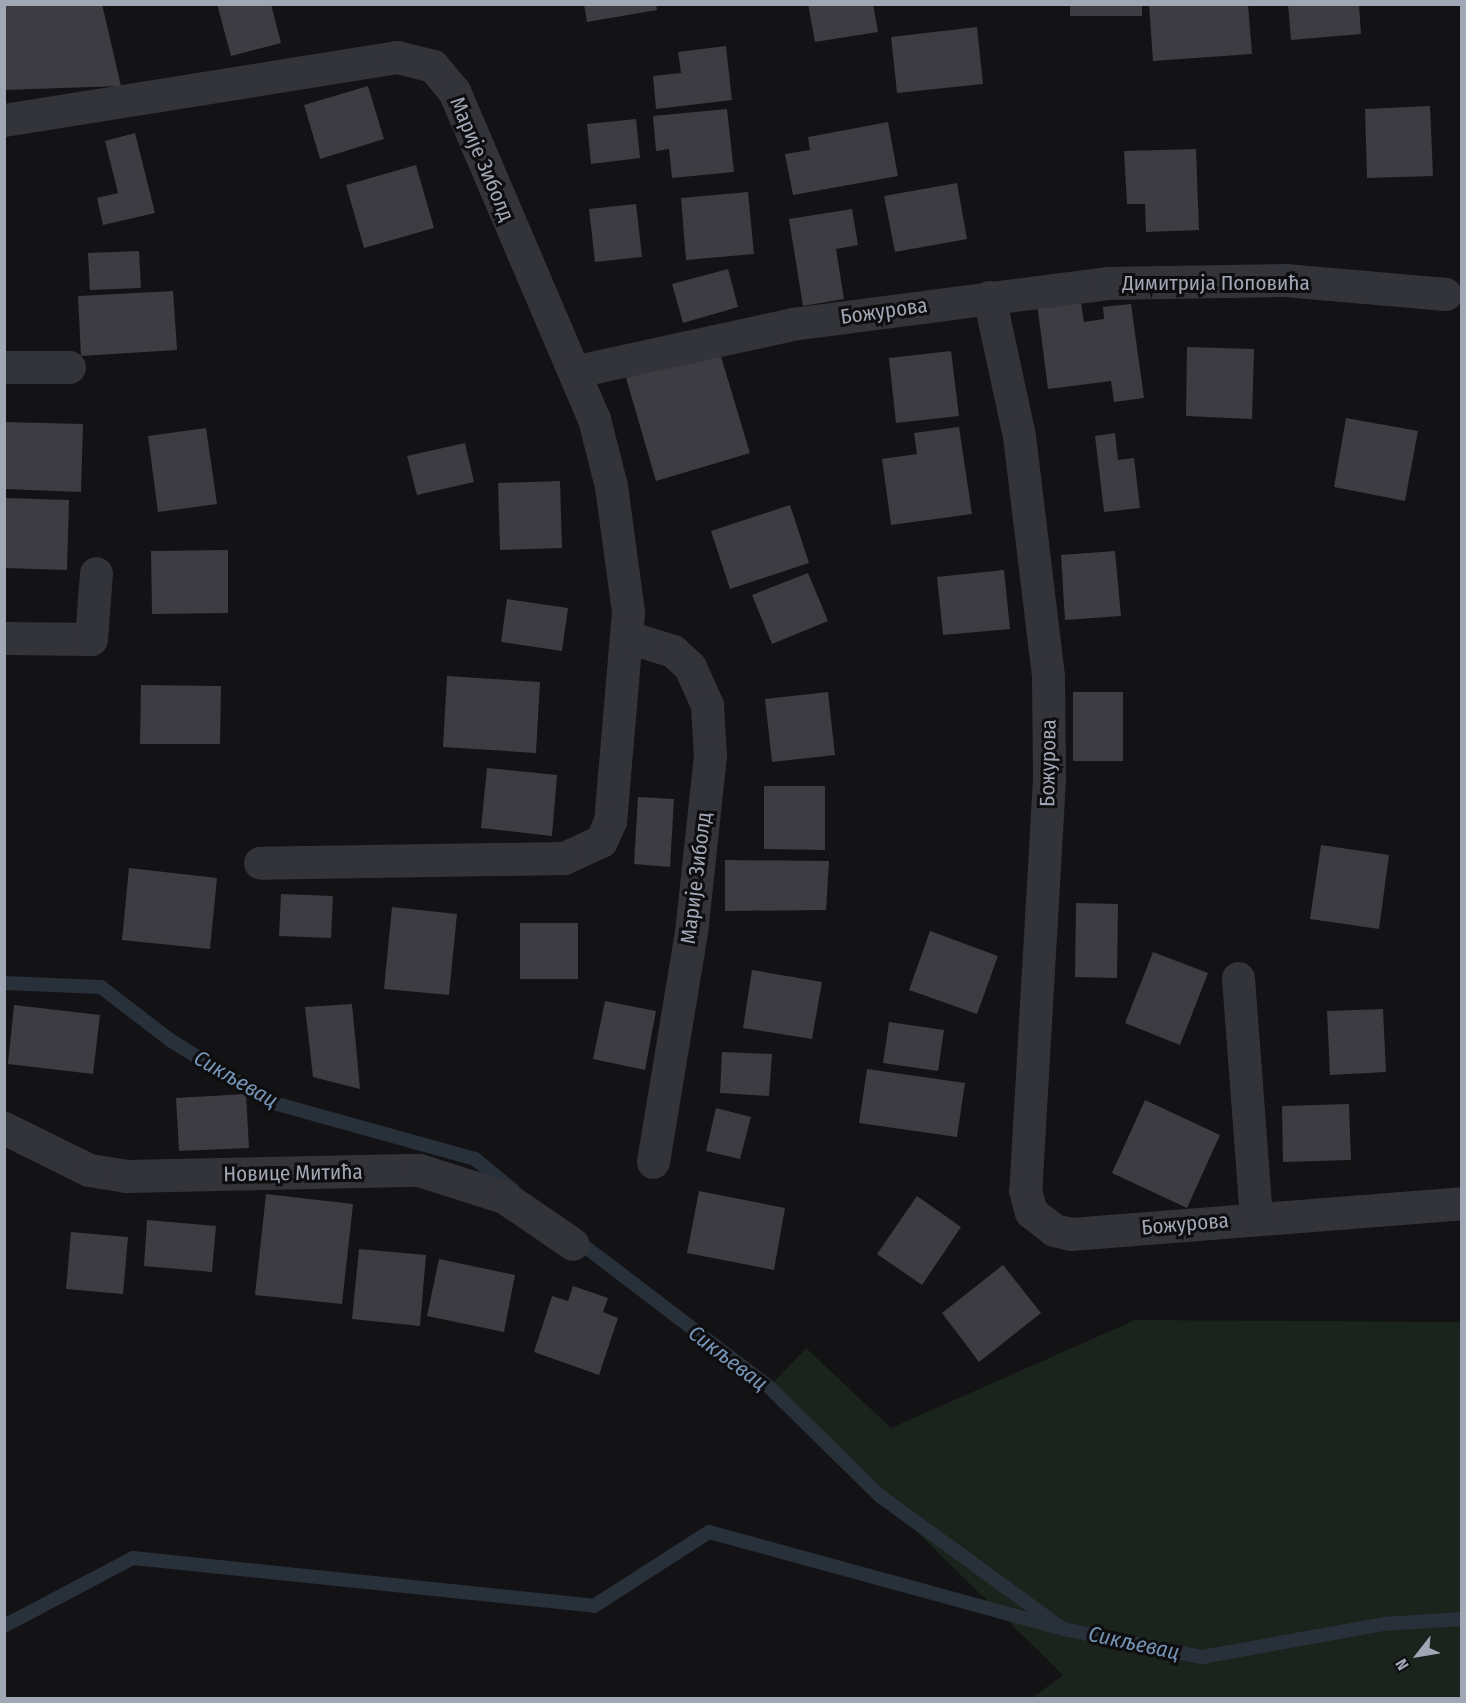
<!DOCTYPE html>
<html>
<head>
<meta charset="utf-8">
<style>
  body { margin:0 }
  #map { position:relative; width:1466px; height:1703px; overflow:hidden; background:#131214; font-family:"Fira Sans Condensed",sans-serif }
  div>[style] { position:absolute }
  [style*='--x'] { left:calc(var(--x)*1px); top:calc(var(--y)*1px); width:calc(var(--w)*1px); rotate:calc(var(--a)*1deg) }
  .green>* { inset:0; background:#1a231c }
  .stream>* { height:14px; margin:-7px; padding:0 7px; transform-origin:7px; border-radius:7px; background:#283039 }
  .building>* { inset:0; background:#3c3c42 }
  .minor>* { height:33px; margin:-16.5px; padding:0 16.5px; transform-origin:16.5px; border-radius:16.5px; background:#33343a }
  span { translate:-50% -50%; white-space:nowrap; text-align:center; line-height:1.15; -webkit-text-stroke:6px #0e0d0f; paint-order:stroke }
  .street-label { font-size:21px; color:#a2a7b6 }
  .water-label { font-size:22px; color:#7593b5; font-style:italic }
  .frame { position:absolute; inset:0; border:6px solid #a2a7b6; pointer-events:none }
  .north { position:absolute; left:1388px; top:1625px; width:60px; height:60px; -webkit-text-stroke:4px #0e0d0f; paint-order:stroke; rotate:239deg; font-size:16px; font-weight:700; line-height:24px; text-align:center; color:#a2a7b6 }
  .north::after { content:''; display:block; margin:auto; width:21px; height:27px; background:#a2a7b6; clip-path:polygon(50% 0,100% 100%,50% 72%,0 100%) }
</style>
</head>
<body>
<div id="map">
  <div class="green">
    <i style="clip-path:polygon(1135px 1320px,1461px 1322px,1461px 1698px,1032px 1698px,1063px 1675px,769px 1387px,806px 1348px,891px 1428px)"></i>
  </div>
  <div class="stream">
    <i style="--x:4;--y:983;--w:97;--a:2.4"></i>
    <i style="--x:101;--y:987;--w:87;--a:37.5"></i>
    <i style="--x:170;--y:1040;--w:118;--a:31.8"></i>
    <i style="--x:270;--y:1102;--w:213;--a:15.5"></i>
    <i style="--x:475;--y:1159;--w:49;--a:39.2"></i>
    <i style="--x:575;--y:1239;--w:244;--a:37.3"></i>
    <i style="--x:769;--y:1387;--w:156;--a:44.5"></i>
    <i style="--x:880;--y:1496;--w:226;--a:36"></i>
    <i style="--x:1063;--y:1629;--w:142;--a:11.4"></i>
    <i style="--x:1202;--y:1657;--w:184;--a:-10.3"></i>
    <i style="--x:1383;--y:1624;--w:79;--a:-3.6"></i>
    <i style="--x:4;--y:1626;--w:146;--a:-27.8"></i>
    <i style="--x:133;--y:1558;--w:463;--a:5.9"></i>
    <i style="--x:594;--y:1606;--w:137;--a:-32.8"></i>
    <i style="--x:709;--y:1532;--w:360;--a:15.3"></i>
  </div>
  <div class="building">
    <i style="clip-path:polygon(4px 4px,102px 4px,121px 86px,4px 90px)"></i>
    <i style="clip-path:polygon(217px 4px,271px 4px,281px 43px,231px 56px)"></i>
    <i style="clip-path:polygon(584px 4px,656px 4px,657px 10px,587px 22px)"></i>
    <i style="clip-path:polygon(808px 4px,873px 4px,878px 32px,815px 42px)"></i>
    <i style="clip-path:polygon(1070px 4px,1142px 4px,1142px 16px,1070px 16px)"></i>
    <i style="clip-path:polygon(1149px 4px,1248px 4px,1252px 54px,1153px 61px)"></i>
    <i style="clip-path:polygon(1288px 4px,1359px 4px,1361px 34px,1291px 40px)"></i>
    <i style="clip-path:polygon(977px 27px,983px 84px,897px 93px,891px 37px)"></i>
    <i style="clip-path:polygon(726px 46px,732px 100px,656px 109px,653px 76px,681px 73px,678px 52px)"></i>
    <i style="clip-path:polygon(368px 86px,384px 139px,320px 159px,304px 105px)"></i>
    <i style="clip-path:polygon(1430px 106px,1433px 176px,1367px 178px,1365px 109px)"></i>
    <i style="clip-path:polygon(727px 109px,734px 172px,672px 178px,669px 149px,656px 151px,653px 116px)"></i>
    <i style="clip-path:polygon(636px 119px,640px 158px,591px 164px,587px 124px)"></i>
    <i style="clip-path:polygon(888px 122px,898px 176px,793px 195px,785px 154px,810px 150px,808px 137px)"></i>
    <i style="clip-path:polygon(135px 133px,155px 213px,103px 225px,97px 198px,118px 193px,105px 141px)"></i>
    <i style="clip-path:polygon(1196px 149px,1199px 230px,1146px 232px,1145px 204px,1127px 204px,1124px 151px)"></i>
    <i style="clip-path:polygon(416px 165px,434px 228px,364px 248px,346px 185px)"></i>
    <i style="clip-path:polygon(957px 183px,967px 239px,895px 252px,884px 196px)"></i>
    <i style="clip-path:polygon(748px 192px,754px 254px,686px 260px,681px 198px)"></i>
    <i style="clip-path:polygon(636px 204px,642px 257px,595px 262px,589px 209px)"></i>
    <i style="clip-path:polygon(852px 209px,858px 245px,836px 249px,844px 299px,803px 306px,789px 219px)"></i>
    <i style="clip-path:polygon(139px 251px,141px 288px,90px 290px,88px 253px)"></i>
    <i style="clip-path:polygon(728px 269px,738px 307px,683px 323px,672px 284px)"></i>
    <i style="clip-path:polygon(173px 291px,177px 350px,81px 356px,78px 296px)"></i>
    <i style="clip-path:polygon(1080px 297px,1084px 322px,1104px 319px,1103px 307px,1131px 304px,1144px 398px,1114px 402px,1111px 381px,1048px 389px,1037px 303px)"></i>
    <i style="clip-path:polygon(1187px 347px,1254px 349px,1252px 419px,1186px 416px)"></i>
    <i style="clip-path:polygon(719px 350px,750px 453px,656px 481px,626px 378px)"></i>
    <i style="clip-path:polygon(951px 351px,959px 416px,896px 423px,889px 358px)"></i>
    <i style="clip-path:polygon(1346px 418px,1418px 431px,1405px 501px,1334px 487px)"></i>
    <i style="clip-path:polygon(4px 422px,83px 424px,81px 492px,4px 489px)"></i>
    <i style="clip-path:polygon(959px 427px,972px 514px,891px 525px,882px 459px,917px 454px,914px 433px)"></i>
    <i style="clip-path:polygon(206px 428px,217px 504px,158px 512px,148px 436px)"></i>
    <i style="clip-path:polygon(1115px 433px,1118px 460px,1134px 458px,1140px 508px,1104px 512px,1095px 436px)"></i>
    <i style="clip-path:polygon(465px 443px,474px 482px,417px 495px,407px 456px)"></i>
    <i style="clip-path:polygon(560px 481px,562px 548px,500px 550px,498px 483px)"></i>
    <i style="clip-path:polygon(4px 498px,69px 500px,67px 570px,4px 568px)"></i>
    <i style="clip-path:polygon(790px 505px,809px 563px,730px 589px,711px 531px)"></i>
    <i style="clip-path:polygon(228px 550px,228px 613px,152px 614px,151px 551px)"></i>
    <i style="clip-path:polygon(1115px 551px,1121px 616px,1065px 620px,1061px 555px)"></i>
    <i style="clip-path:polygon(1004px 570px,1010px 629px,943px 635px,937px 577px)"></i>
    <i style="clip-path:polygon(808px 573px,828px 621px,772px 644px,752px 595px)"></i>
    <i style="clip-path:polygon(507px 599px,568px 608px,562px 651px,501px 642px)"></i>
    <i style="clip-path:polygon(447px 676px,540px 682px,536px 753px,443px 747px)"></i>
    <i style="clip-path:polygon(141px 685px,221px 686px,220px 744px,140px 744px)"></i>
    <i style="clip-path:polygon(828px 692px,835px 755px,772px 762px,765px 699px)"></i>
    <i style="clip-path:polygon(1073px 692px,1123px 692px,1123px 761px,1073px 761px)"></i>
    <i style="clip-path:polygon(487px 768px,557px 775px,552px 836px,481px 828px)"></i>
    <i style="clip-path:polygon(764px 786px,825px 786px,825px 850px,764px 849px)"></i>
    <i style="clip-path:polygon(638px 797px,674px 799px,670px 867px,634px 864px)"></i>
    <i style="clip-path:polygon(1321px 845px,1389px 855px,1379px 929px,1310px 919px)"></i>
    <i style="clip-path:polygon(725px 860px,829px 861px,826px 910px,725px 911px)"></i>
    <i style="clip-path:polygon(129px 868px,217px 878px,210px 949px,122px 940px)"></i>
    <i style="clip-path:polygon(281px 894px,333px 896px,331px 938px,279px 936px)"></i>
    <i style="clip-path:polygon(1076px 903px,1118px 904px,1117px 978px,1075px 977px)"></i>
    <i style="clip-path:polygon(392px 907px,457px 914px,449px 995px,384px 989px)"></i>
    <i style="clip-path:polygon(520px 923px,578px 923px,578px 979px,520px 979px)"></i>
    <i style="clip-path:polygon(930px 931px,998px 956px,977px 1014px,909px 990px)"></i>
    <i style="clip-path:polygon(1153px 952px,1208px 973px,1180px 1045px,1125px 1023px)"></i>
    <i style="clip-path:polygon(752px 970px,822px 982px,812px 1039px,743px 1028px)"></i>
    <i style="clip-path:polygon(605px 1001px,656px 1011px,645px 1070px,593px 1059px)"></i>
    <i style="clip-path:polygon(352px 1004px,360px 1089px,313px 1077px,305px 1007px)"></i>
    <i style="clip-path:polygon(14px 1005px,100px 1015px,93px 1074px,8px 1064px)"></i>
    <i style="clip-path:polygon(1383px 1009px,1386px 1072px,1330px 1075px,1327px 1011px)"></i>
    <i style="clip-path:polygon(889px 1022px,944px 1030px,938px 1071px,883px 1063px)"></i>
    <i style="clip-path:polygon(722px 1052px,772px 1054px,769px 1096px,720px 1093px)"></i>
    <i style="clip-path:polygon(867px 1069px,965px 1083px,957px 1137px,859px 1123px)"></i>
    <i style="clip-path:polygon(246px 1094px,249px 1148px,179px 1151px,176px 1098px)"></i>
    <i style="clip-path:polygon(1145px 1100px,1220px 1135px,1187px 1208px,1112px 1173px)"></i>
    <i style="clip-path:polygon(1349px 1104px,1351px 1160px,1283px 1162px,1282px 1106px)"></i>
    <i style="clip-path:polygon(716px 1108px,751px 1117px,740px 1159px,706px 1151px)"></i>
    <i style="clip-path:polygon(699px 1191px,785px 1208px,774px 1270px,687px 1253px)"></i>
    <i style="clip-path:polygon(266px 1194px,353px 1204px,342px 1304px,255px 1295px)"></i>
    <i style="clip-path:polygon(917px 1196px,961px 1227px,922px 1285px,877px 1254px)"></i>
    <i style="clip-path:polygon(147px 1220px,216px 1226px,212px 1272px,144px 1266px)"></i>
    <i style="clip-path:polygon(71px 1232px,128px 1237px,123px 1294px,66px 1289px)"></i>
    <i style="clip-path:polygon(359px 1249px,426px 1255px,420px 1326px,352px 1319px)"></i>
    <i style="clip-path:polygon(439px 1259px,515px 1275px,504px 1332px,427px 1316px)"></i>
    <i style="clip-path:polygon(1003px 1265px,1041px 1313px,979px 1362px,942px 1313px)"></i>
    <i style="clip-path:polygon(573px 1286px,608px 1298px,603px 1312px,618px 1318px,599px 1375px,534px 1352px,552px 1296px,568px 1301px)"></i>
  </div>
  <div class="minor">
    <i style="--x:4;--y:120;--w:398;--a:-9.1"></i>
    <i style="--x:397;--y:57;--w:37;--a:14"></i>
    <i style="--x:433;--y:66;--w:33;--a:50"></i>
    <i style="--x:454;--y:91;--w:357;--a:66.9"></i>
    <i style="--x:594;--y:419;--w:69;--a:75.8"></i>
    <i style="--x:611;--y:486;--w:127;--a:82.3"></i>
    <i style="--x:628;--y:612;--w:210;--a:94.9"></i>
    <i style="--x:610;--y:821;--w:22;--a:114"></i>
    <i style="--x:601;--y:841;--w:41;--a:155.3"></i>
    <i style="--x:564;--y:858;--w:304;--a:179.1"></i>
    <i style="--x:989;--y:297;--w:142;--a:77.8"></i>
    <i style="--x:1019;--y:436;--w:243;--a:83.1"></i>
    <i style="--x:1048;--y:677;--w:102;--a:89.4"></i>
    <i style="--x:1049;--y:779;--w:412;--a:93.3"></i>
    <i style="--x:1025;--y:1190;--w:23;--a:75"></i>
    <i style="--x:1031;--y:1212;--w:29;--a:38"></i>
    <i style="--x:1054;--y:1230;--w:17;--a:13"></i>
    <i style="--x:1071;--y:1234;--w:392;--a:-4.5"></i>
    <i style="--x:4;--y:367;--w:65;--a:0"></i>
    <i style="--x:577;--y:371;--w:220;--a:-12.3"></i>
    <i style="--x:792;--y:324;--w:318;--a:-7.4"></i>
    <i style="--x:1107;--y:283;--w:178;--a:-1"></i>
    <i style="--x:1285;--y:280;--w:161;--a:5"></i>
    <i style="--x:628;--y:637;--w:47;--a:17.3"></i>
    <i style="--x:673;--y:651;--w:23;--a:43"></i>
    <i style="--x:690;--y:667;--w:42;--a:65.9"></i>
    <i style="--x:707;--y:705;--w:50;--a:86.6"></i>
    <i style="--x:710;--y:755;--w:178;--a:96.1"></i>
    <i style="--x:691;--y:932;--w:233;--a:99.4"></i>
    <i style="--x:4;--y:638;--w:87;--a:0.7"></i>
    <i style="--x:91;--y:639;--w:66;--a:-85.7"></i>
    <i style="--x:1238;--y:978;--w:241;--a:85.7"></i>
    <i style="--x:4;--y:1128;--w:95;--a:26.3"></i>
    <i style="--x:89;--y:1170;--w:36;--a:9"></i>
    <i style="--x:125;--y:1176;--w:294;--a:-1.2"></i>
    <i style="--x:419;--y:1170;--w:89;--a:17.6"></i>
    <i style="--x:504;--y:1197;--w:83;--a:34.3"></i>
  </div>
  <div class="street-label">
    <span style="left:482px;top:159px;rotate:67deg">Марије Зиболд</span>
    <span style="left:1216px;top:283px">Димитрија Поповића</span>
    <span style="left:884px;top:311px;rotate:-8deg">Божурова</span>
    <span style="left:1048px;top:763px;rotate:-89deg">Божурова</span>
    <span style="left:696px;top:878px;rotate:-83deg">Марије Зиболд</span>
    <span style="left:293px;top:1173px;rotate:-1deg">Новице Митића</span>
    <span style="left:1185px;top:1224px;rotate:-5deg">Божурова</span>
  </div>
  <div class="water-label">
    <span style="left:236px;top:1079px;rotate:30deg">Сикљевац</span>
    <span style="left:728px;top:1358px;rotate:37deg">Сикљевац</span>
    <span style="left:1134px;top:1643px;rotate:12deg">Сикљевац</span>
  </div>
  <div class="frame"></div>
  <div class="north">N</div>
</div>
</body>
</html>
